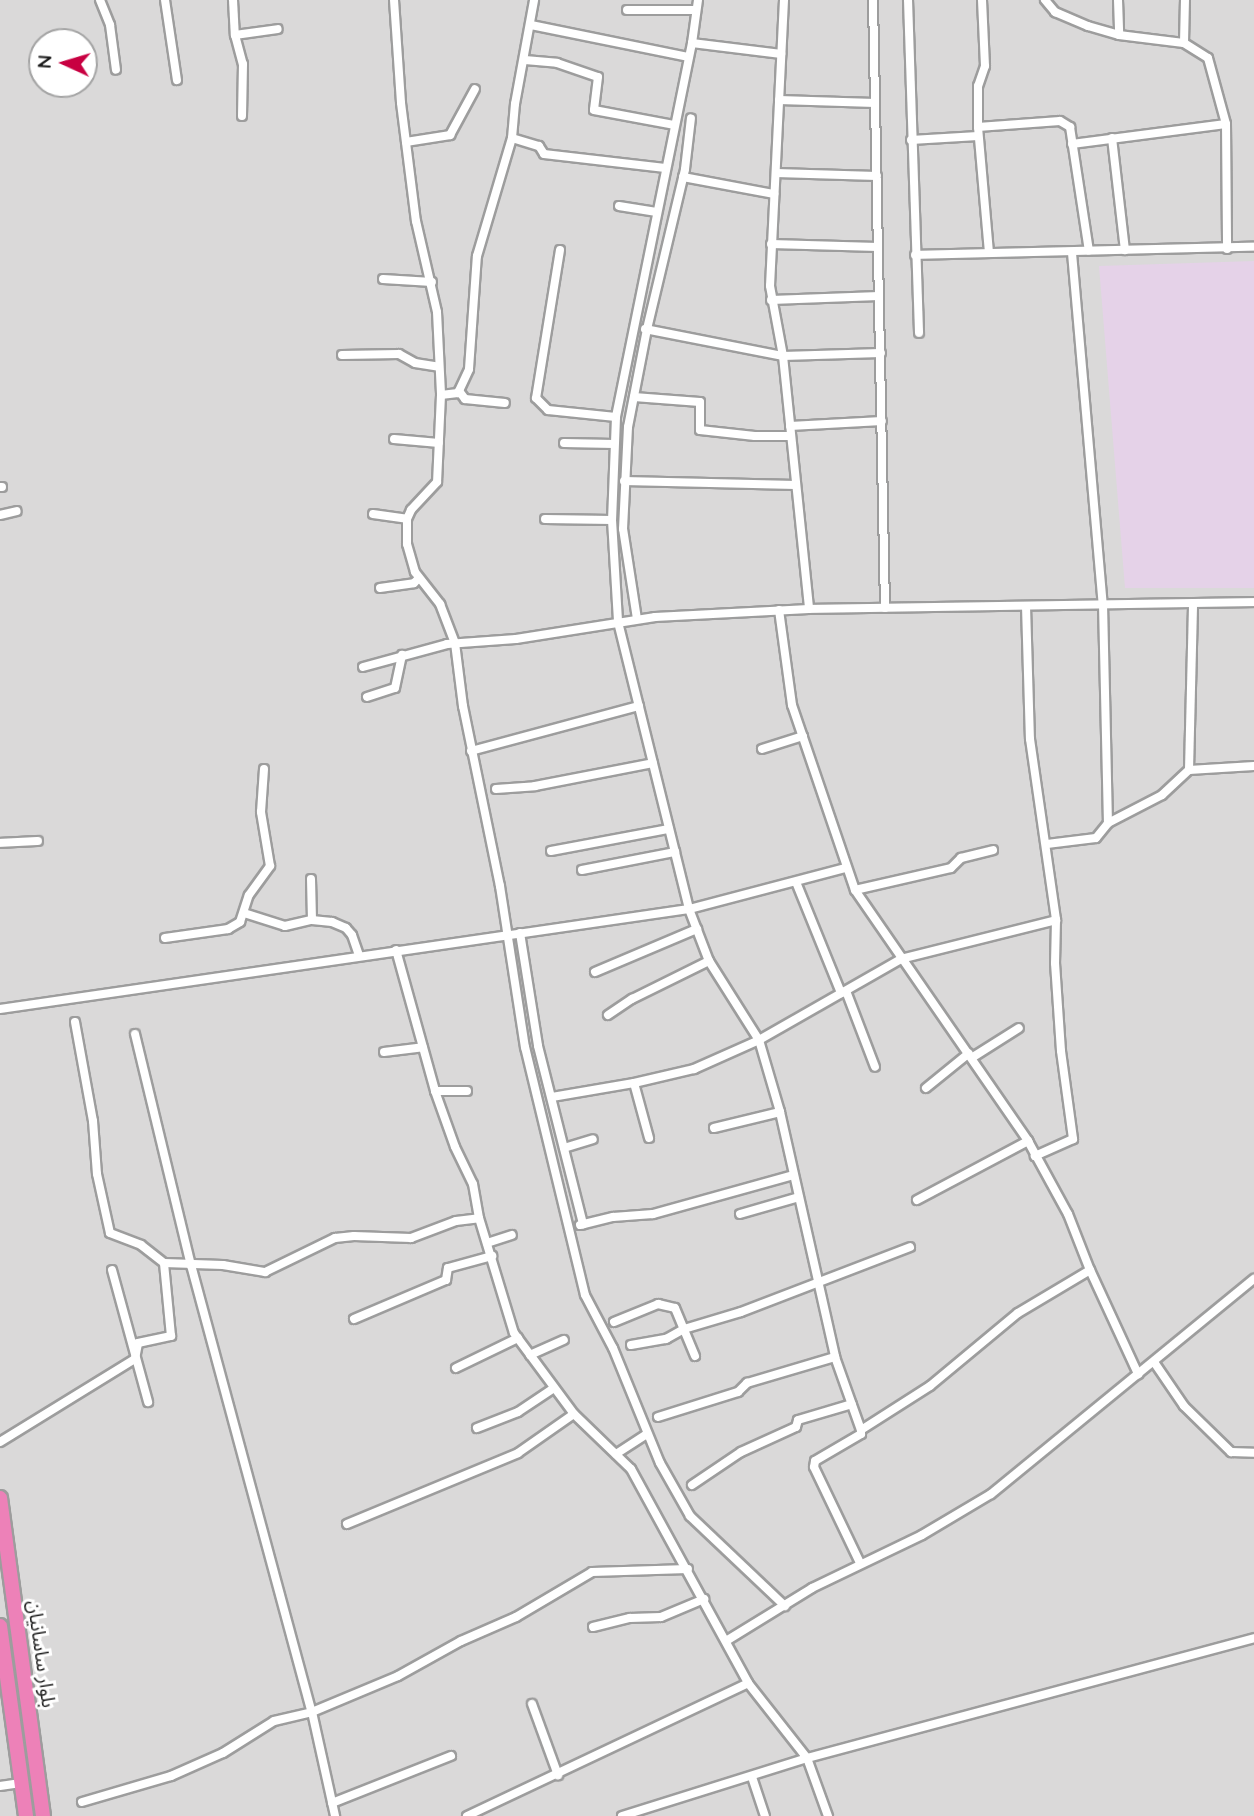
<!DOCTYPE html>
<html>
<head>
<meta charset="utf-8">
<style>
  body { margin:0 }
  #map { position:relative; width:1254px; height:1816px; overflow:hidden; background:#efe5e1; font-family:Quicksand,"Noto Sans Arabic",sans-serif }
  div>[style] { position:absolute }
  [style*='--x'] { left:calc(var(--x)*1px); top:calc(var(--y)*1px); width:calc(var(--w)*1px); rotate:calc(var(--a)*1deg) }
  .residential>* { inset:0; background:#dad9d9 }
  .industrial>* { inset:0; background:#e5d2e8 }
  .roads { filter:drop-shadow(2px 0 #9d9d9d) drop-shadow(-2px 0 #9d9d9d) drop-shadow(0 2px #9d9d9d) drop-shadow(0 -2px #9d9d9d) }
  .street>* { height:8px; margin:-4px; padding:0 4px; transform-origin:4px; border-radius:4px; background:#fff }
  .highway>* { height:14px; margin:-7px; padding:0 7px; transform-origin:7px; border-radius:7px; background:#ed81b8 }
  span { translate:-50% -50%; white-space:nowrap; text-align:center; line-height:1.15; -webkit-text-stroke:6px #fff; paint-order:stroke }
  .street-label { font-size:19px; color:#1c1c1c }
  .north { position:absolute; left:28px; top:28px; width:70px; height:70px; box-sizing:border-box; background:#fff; border:2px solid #a4a4a4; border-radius:50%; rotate:274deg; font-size:19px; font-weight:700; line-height:28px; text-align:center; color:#1c1c1c }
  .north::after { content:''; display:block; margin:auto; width:24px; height:32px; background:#c80041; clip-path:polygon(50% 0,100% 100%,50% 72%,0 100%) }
</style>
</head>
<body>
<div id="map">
  <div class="residential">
    <i style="clip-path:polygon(evenodd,0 0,1254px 0,1254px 1816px,0 1816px,0 0,42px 42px,84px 42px,84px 84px,42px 84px,42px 42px)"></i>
  </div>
  <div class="industrial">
    <i style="clip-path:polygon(1254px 261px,1254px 588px,1125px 588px,1099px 266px)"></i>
  </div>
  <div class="roads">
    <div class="street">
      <i style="--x:100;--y:0;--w:27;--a:68"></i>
      <i style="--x:110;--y:25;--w:45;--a:82.4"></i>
      <i style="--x:165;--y:0;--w:81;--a:81.5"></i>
      <i style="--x:233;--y:0;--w:35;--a:87"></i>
      <i style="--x:235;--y:35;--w:30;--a:75"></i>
      <i style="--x:243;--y:64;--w:52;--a:91.1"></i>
      <i style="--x:394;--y:0;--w:103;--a:86.1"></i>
      <i style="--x:401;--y:103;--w:119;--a:82.8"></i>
      <i style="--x:416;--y:221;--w:93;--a:77"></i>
      <i style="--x:437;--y:312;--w:83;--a:87.2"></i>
      <i style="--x:441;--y:395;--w:87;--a:92.6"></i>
      <i style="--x:437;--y:482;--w:38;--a:133"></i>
      <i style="--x:411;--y:510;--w:10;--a:114"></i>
      <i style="--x:407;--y:519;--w:25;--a:90"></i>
      <i style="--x:407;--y:544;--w:29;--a:74"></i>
      <i style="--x:415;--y:572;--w:41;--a:52"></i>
      <i style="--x:440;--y:604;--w:42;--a:69"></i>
      <i style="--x:455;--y:643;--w:64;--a:82.8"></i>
      <i style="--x:463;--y:706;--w:184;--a:78.4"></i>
      <i style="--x:500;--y:886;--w:163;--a:81.2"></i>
      <i style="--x:525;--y:1047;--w:255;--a:76.4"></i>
      <i style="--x:585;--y:1295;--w:60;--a:62.2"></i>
      <i style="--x:613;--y:1348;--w:124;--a:67.8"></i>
      <i style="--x:660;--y:1463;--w:61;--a:60.5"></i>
      <i style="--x:690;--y:1516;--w:131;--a:43.5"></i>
      <i style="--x:698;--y:0;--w:43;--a:97.9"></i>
      <i style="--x:692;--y:43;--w:382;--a:101.5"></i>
      <i style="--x:616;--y:417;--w:103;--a:92.2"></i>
      <i style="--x:612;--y:520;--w:102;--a:86.6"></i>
      <i style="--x:618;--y:622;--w:296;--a:76.1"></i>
      <i style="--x:689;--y:909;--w:56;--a:69"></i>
      <i style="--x:709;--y:961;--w:93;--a:57.7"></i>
      <i style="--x:759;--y:1040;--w:75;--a:73.7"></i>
      <i style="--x:780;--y:1112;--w:251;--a:77.3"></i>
      <i style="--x:835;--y:1357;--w:77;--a:70.4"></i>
      <i style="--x:861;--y:1430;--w:4;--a:90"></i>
      <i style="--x:861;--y:1434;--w:53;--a:149.6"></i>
      <i style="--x:815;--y:1461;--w:6;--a:99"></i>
      <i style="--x:814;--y:1467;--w:106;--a:64.4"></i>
      <i style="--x:784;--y:0;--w:286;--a:92.8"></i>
      <i style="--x:770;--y:286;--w:71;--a:79.5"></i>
      <i style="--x:783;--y:356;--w:254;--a:84.1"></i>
      <i style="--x:873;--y:0;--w:608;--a:88.87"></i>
      <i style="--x:908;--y:0;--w:333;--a:88.1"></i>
      <i style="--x:982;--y:0;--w:66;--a:87.4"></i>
      <i style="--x:985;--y:66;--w:21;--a:109"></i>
      <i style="--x:978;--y:86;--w:41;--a:90"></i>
      <i style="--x:978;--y:127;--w:125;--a:85"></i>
      <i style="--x:1045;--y:0;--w:16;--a:50"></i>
      <i style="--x:1055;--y:12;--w:36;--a:23"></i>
      <i style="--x:1088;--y:26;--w:32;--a:16"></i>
      <i style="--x:1119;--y:35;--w:65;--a:7"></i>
      <i style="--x:1184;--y:43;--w:28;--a:32"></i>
      <i style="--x:1208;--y:58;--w:68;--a:74.7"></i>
      <i style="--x:1226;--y:124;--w:125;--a:89.5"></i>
      <i style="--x:1118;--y:0;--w:35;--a:88"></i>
      <i style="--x:627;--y:10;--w:69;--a:0"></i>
      <i style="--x:531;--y:25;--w:160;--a:11.5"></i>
      <i style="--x:235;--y:35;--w:43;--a:-7.9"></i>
      <i style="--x:692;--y:43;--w:90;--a:7"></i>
      <i style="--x:1184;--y:43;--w:43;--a:-88.7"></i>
      <i style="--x:525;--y:60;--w:32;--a:5"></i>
      <i style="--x:557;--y:63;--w:43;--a:18.9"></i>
      <i style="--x:598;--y:77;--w:33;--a:97"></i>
      <i style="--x:594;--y:110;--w:81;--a:10.6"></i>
      <i style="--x:779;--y:100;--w:96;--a:1.8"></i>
      <i style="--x:978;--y:127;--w:82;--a:-4.2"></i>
      <i style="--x:1060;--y:121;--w:12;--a:31"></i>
      <i style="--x:1070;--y:127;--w:125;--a:81.3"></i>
      <i style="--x:512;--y:138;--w:28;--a:17"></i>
      <i style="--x:539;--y:146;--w:9;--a:58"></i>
      <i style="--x:544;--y:154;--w:122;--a:6.6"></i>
      <i style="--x:1112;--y:138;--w:113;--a:83.4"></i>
      <i style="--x:911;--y:140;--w:67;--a:-3.4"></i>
      <i style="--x:406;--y:142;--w:45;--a:-9"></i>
      <i style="--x:450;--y:135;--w:52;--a:-61.5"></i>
      <i style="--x:1072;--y:144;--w:155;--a:-7.4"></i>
      <i style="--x:776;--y:173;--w:101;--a:1.7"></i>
      <i style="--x:683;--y:177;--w:93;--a:10.6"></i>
      <i style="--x:619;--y:206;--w:38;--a:9"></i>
      <i style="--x:771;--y:244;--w:107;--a:1.6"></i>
      <i style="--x:560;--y:250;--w:150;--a:99.2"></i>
      <i style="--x:536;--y:398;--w:17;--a:45"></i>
      <i style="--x:548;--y:410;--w:68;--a:5.9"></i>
      <i style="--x:1072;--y:253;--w:352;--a:85"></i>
      <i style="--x:1103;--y:604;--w:219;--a:88.7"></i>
      <i style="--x:915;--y:255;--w:339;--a:-1.4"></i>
      <i style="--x:383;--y:279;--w:49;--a:3.5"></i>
      <i style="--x:771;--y:300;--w:108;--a:-2.1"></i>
      <i style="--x:645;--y:329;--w:141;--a:11.1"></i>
      <i style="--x:783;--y:356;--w:98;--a:-1.8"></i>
      <i style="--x:342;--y:355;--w:57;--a:-1"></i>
      <i style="--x:399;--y:354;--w:18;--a:29"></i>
      <i style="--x:415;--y:363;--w:24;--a:9"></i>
      <i style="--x:459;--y:391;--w:10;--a:53"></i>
      <i style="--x:465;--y:399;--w:40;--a:5.7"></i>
      <i style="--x:441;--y:395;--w:17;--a:-7"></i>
      <i style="--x:458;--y:393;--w:26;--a:-65"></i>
      <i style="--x:469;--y:369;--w:113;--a:-86"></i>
      <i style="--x:477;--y:256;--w:123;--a:-73.5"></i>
      <i style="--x:512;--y:138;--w:34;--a:-85"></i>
      <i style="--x:515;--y:104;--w:106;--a:-79.6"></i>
      <i style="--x:634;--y:397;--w:66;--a:4.3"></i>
      <i style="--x:700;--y:402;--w:28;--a:90"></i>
      <i style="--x:700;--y:430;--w:55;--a:6.2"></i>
      <i style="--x:755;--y:436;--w:36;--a:0"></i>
      <i style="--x:790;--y:426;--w:92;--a:-3.1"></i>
      <i style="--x:394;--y:439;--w:45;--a:5.1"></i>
      <i style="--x:564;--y:443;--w:50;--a:1.1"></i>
      <i style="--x:624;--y:481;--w:172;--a:1.3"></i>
      <i style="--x:0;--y:487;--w:2;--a:0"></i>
      <i style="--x:373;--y:514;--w:34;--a:8"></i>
      <i style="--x:0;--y:515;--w:17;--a:-13"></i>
      <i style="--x:545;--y:519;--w:67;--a:0.9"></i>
      <i style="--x:380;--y:588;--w:34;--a:-8"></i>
      <i style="--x:414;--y:583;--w:7;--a:-45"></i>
      <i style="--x:1026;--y:606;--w:133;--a:88.3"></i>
      <i style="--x:1030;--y:739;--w:183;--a:81.8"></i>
      <i style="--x:1056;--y:920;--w:43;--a:91.3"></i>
      <i style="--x:1055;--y:963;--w:88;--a:86.1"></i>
      <i style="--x:1061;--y:1051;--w:89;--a:82.2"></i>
      <i style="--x:1073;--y:1139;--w:42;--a:155.9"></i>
      <i style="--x:779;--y:610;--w:96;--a:82.2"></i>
      <i style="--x:792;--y:705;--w:195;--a:71.2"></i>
      <i style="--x:855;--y:890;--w:305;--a:55.4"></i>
      <i style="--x:1028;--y:1141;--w:83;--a:61.3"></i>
      <i style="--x:1068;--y:1214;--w:60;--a:68.6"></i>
      <i style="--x:1090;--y:1270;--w:115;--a:65.2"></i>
      <i style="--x:637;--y:619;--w:91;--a:-98.8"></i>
      <i style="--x:623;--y:529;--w:102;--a:-87.2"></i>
      <i style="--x:628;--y:427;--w:100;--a:-79"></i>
      <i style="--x:647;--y:329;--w:164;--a:-76.6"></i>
      <i style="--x:685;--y:169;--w:51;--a:-83.3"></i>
      <i style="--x:363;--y:667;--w:87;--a:-15.3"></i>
      <i style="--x:447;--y:644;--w:69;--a:-4.1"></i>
      <i style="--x:516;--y:639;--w:141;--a:-9"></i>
      <i style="--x:655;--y:617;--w:154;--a:-3"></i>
      <i style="--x:809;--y:609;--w:445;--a:-0.9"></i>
      <i style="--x:367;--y:697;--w:29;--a:-18"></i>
      <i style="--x:395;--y:688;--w:34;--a:-78"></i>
      <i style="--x:762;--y:749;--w:43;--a:-17.6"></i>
      <i style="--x:471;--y:751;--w:174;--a:-15"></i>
      <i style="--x:1189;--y:770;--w:167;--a:-88.6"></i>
      <i style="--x:496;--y:789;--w:39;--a:-4"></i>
      <i style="--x:535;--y:786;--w:120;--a:-11"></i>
      <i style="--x:0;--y:843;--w:38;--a:-3"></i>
      <i style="--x:1047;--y:844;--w:49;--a:-7"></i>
      <i style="--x:1096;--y:838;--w:19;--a:-51"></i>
      <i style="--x:1108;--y:823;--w:61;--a:-27.4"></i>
      <i style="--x:1162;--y:795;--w:37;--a:-43"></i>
      <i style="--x:1189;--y:770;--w:65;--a:-3.5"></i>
      <i style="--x:551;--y:851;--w:120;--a:-10.6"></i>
      <i style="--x:582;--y:870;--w:95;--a:-11"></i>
      <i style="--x:311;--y:879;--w:41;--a:88.6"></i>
      <i style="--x:796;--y:882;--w:120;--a:67.9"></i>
      <i style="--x:855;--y:890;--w:98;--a:-12.9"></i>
      <i style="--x:951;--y:868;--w:14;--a:-45"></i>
      <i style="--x:961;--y:858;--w:33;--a:-14"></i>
      <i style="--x:244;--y:913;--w:43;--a:17.6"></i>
      <i style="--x:285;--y:926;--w:28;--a:-13"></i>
      <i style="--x:312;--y:920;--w:20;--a:6"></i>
      <i style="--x:332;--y:922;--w:15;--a:23"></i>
      <i style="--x:346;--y:928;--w:9;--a:49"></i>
      <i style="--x:352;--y:935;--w:21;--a:71"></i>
      <i style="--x:520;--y:933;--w:114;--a:80.9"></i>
      <i style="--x:538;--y:1046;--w:184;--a:75.8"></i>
      <i style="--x:165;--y:938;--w:64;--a:-8.1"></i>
      <i style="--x:228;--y:929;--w:14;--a:-30"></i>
      <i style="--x:240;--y:922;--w:28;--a:-72"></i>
      <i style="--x:249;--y:895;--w:36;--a:-54"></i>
      <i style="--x:270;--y:866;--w:55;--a:-99.5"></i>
      <i style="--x:261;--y:812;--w:43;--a:-86"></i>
      <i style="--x:396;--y:950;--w:146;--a:74.5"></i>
      <i style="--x:435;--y:1091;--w:59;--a:70.3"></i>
      <i style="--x:455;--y:1147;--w:41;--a:64.1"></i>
      <i style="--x:473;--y:1184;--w:35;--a:80"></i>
      <i style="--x:479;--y:1218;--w:120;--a:73.1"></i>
      <i style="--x:514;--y:1333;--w:101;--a:53.5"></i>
      <i style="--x:574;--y:1414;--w:79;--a:44"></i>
      <i style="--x:631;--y:1469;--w:244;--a:61.3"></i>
      <i style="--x:748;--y:1683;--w:95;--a:51.8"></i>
      <i style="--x:807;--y:1758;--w:62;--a:70.1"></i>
      <i style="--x:595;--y:972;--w:111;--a:-22.9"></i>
      <i style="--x:846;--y:991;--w:81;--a:69.1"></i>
      <i style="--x:0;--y:1009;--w:696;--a:-8.26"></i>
      <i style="--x:689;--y:909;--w:161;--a:-14.7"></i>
      <i style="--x:608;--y:1015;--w:29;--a:-34"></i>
      <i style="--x:632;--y:999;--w:86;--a:-26.3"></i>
      <i style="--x:75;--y:1022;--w:101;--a:79.7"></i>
      <i style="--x:93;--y:1121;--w:53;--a:85.7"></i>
      <i style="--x:97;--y:1174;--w:60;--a:77.6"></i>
      <i style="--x:110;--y:1233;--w:33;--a:21"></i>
      <i style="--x:141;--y:1245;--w:29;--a:38"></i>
      <i style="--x:164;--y:1263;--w:59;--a:1.9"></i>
      <i style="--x:223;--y:1265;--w:43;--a:9.5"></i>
      <i style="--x:265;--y:1272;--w:78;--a:-25.9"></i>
      <i style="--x:335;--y:1238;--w:19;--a:-6"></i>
      <i style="--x:354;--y:1236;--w:57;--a:2"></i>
      <i style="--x:411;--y:1238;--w:48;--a:-20.7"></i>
      <i style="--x:456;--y:1221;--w:23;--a:-7"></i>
      <i style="--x:135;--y:1034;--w:238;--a:76.4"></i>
      <i style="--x:191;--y:1265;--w:463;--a:74.9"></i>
      <i style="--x:312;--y:1712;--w:107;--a:77.5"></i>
      <i style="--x:384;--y:1052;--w:39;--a:-7"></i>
      <i style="--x:973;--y:1057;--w:54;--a:-32.2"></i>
      <i style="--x:634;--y:1083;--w:57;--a:74.7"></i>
      <i style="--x:926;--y:1088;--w:55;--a:-39.1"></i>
      <i style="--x:435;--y:1091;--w:32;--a:0"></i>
      <i style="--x:552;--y:1097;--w:83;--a:-9.7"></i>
      <i style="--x:634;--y:1083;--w:62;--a:-13.1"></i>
      <i style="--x:694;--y:1069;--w:71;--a:-24"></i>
      <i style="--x:759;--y:1040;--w:163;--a:-29.7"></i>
      <i style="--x:901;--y:959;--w:160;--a:-14.1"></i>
      <i style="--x:714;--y:1128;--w:68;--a:-13.6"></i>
      <i style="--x:564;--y:1148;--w:30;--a:-17"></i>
      <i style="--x:917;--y:1200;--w:126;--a:-28"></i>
      <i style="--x:740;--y:1214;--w:61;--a:-16.1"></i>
      <i style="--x:580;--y:1225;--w:34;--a:-14"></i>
      <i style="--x:613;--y:1217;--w:40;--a:-4.3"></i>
      <i style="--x:653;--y:1214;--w:146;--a:-15.5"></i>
      <i style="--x:487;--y:1243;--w:26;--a:-18"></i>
      <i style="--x:112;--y:1270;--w:137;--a:74.7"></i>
      <i style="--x:354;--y:1319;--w:100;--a:-23"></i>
      <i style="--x:446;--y:1280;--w:12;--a:-81"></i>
      <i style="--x:448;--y:1268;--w:46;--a:-15.3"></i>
      <i style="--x:614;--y:1322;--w:48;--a:-22.2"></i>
      <i style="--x:658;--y:1304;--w:17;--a:13"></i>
      <i style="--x:675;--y:1308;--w:52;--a:67.4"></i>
      <i style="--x:631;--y:1345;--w:36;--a:-10"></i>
      <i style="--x:666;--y:1339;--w:21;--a:-29"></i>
      <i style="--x:684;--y:1329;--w:59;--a:-16.6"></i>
      <i style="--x:741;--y:1312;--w:181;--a:-21"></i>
      <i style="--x:530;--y:1355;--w:37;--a:-24"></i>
      <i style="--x:1154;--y:1362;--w:53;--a:55.7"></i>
      <i style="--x:1184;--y:1406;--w:66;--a:44.4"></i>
      <i style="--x:1231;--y:1452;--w:23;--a:2"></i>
      <i style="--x:456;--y:1368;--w:69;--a:-25.8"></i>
      <i style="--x:658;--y:1417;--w:84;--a:-17.4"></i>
      <i style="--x:738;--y:1392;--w:13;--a:-45"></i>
      <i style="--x:747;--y:1383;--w:92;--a:-16.5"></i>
      <i style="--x:477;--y:1428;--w:44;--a:-21.3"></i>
      <i style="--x:518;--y:1412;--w:43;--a:-33.7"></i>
      <i style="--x:861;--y:1430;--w:82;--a:-32.5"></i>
      <i style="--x:930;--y:1386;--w:114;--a:-39.7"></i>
      <i style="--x:1018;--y:1313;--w:84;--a:-30.8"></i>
      <i style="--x:0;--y:1442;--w:158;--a:-31.6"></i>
      <i style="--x:135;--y:1359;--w:16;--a:-79"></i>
      <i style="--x:138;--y:1343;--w:34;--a:-12"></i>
      <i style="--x:171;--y:1336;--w:73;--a:-95.5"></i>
      <i style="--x:616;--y:1454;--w:37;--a:-33"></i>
      <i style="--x:692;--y:1485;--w:59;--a:-34"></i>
      <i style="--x:741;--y:1452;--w:60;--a:-24.4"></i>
      <i style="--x:796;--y:1427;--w:7;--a:-74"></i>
      <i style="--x:798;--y:1420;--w:56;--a:-16.5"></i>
      <i style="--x:347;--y:1524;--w:185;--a:-22.5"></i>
      <i style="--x:518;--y:1453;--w:68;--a:-34.9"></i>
      <i style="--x:593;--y:1627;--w:38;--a:-14"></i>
      <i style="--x:630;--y:1618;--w:31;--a:-2"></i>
      <i style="--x:661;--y:1617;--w:47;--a:-22.7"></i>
      <i style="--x:726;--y:1641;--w:101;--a:-31.6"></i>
      <i style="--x:812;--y:1588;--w:122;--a:-25.7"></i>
      <i style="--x:922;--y:1535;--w:80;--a:-30.7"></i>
      <i style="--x:991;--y:1494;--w:340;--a:-39.3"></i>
      <i style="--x:532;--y:1704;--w:76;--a:69.9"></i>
      <i style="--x:752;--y:1777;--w:41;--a:71.6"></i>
      <i style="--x:0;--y:1786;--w:21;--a:-8"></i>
      <i style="--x:82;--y:1802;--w:93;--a:-16.3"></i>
      <i style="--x:171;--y:1776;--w:57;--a:-23.9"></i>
      <i style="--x:223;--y:1753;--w:60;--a:-32.1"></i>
      <i style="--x:274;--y:1721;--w:39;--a:-13"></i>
      <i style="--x:312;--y:1712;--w:93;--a:-22.7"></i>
      <i style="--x:398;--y:1676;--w:72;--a:-29.1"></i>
      <i style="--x:461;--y:1641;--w:60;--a:-23.6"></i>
      <i style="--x:516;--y:1617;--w:88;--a:-30.6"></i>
      <i style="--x:592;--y:1572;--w:96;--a:-1.8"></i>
      <i style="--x:332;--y:1803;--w:128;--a:-21.6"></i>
      <i style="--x:467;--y:1816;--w:311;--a:-25.3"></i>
      <i style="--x:622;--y:1816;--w:194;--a:-17.4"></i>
      <i style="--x:807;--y:1758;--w:463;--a:-15"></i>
    </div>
    <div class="highway">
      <i style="--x:0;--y:1498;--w:321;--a:82.3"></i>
      <i style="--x:0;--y:1626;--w:192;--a:82.2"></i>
    </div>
  </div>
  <div class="street-label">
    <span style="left:41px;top:1654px;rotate:82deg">بلوار ساسانیان</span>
  </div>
  <div class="north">N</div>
</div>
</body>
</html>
